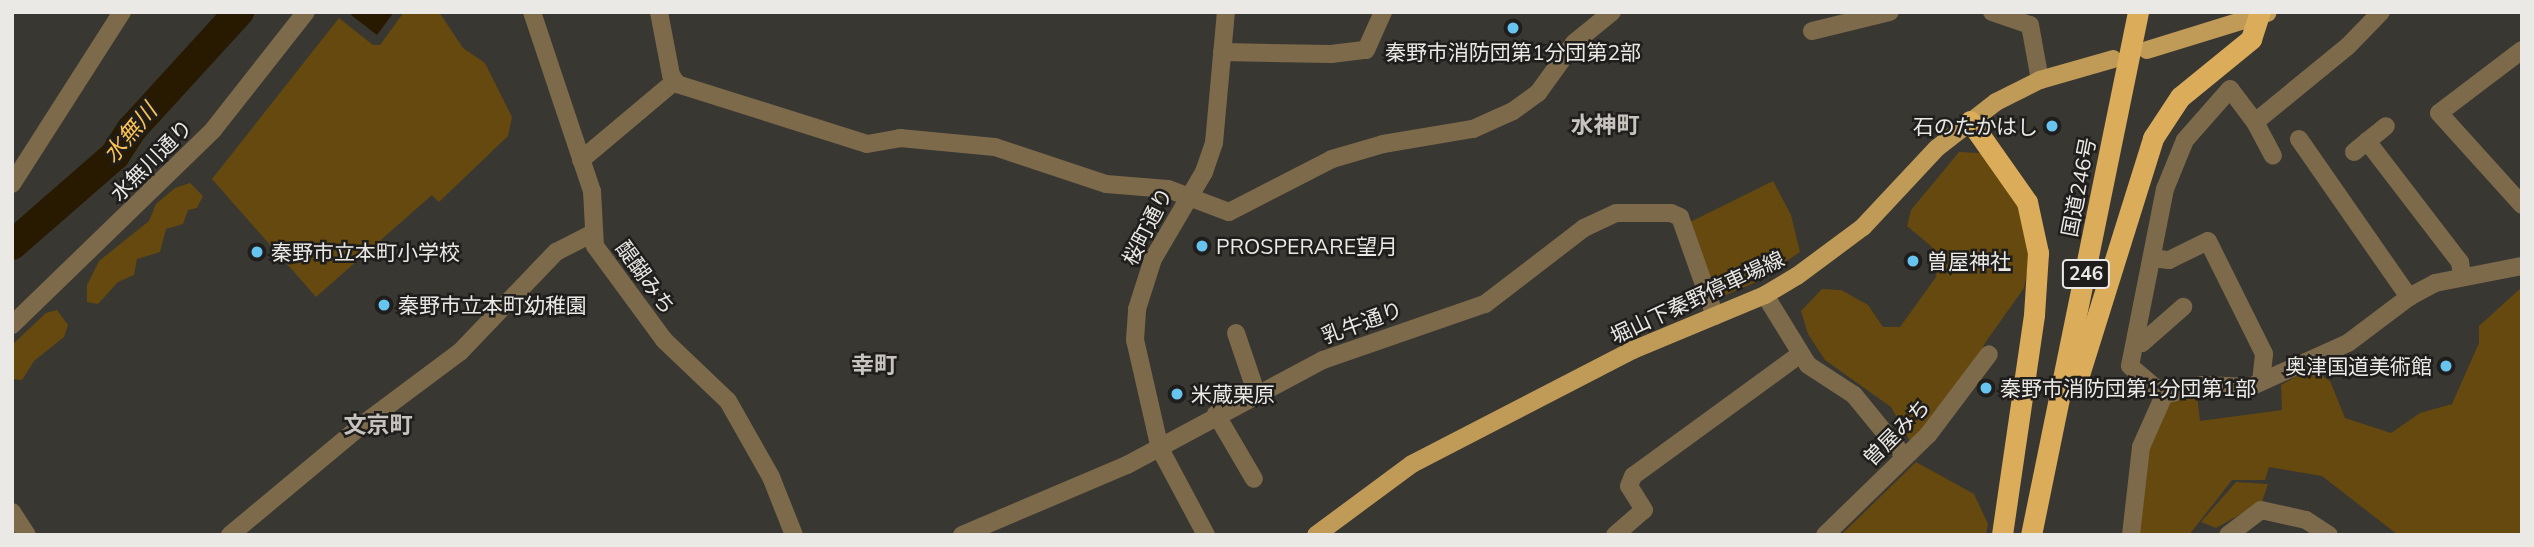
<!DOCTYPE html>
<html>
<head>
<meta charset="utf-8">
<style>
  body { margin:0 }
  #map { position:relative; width:2534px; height:547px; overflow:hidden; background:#393732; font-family:Mulish,"Noto Sans JP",sans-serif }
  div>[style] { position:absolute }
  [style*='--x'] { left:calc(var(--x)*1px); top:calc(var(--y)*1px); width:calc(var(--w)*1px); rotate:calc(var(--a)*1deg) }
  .green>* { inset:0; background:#65490e }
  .water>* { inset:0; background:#271a01 }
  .river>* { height:30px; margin:-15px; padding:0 15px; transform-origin:15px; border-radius:15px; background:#271a01 }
  .minor>* { height:18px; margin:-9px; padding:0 9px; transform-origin:9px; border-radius:9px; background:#7c6a4a }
  .major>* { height:18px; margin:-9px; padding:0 9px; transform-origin:9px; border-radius:9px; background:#c09a57 }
  .highway>* { height:21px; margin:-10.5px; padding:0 10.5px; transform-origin:10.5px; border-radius:10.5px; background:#dbad5a }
  .dots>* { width:19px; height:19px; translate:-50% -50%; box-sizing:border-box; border:4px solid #1f1e1c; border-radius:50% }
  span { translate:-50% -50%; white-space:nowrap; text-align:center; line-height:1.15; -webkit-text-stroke:5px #1f1e1c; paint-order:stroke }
  .shield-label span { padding:2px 5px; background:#1f1e1c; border:2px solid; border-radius:5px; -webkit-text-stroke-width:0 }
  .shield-label { font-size:19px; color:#eae9e6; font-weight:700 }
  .poi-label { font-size:21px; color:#eae9e6 }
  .right { translate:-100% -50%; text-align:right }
  .left { translate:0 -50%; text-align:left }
  .street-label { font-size:21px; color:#eae9e6 }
  .neighbourhood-label { font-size:23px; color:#c7c3be; font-weight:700 }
  .water-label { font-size:23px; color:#fdc150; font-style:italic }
  .frame { position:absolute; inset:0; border:14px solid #eae9e6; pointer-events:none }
</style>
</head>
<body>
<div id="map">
  <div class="green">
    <i style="clip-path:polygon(404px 12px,439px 12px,463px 48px,485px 63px,512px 117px,508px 136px,439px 202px,432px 195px,316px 297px,212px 179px,339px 18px,373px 45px,380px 45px)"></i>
    <i style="clip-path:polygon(1959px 152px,1980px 153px,2023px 208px,2031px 252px,2024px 288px,1985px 343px,1965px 385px,1910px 441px,1891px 407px,1825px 360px,1808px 334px,1801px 311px,1822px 289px,1841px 290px,1868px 305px,1883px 327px,1900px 327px,1936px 277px,1938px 261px,1931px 246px,1907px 226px,1911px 210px)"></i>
    <i style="clip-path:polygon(1773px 181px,1791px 215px,1800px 252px,1754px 283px,1714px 300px,1688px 223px)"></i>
    <i style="clip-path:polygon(190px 183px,203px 196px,197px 208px,188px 210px,183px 224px,166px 229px,160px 252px,137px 259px,134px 275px,118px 282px,98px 304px,87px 302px,87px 285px,99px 261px,149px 221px,156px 204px,175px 188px)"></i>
    <i style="clip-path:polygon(2522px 287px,2522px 535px,2398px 535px,2322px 476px,2269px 467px,2265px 480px,2232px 480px,2189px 535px,2139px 535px,2150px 446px,2165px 399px,2197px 395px,2200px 421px,2282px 410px,2281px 385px,2311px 368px,2330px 381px,2345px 418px,2391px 433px,2420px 413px,2452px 404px,2479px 343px,2479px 326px)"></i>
    <i style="clip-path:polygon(57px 310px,68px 325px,64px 337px,34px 361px,22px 380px,12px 379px,13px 344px,46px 313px)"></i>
    <i style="clip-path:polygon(1916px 462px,1974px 494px,1988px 524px,1986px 535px,1841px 535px)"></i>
    <i style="clip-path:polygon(2236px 482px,2268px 484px,2262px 502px,2216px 528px,2201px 522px)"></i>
  </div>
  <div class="water">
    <i style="clip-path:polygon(354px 12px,394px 12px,377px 35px,351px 15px)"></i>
  </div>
  <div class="river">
    <i style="--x:12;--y:245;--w:137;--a:-41.1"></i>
    <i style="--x:115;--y:155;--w:31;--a:-57"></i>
    <i style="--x:132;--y:129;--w:159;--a:-47.6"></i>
  </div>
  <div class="minor">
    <i style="--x:532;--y:12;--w:189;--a:71.5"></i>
    <i style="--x:592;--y:191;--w:55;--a:86.9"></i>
    <i style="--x:595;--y:246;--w:117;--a:53.7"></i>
    <i style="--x:664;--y:340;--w:88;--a:43.6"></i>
    <i style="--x:728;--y:401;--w:87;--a:60.5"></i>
    <i style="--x:771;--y:477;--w:62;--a:68.4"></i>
    <i style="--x:659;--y:12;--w:64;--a:79.2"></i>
    <i style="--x:671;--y:75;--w:11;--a:56"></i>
    <i style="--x:677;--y:84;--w:199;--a:17.5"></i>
    <i style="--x:867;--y:144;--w:34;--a:-10"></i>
    <i style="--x:900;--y:138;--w:95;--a:5.4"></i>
    <i style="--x:995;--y:147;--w:117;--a:18.4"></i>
    <i style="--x:1106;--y:184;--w:62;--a:4.6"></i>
    <i style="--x:1168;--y:189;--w:65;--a:20.7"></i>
    <i style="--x:1229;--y:212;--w:116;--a:-27.2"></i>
    <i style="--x:1332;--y:159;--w:53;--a:-16.4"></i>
    <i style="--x:1383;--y:144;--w:91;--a:-9.5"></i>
    <i style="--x:1473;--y:129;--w:44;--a:-24.2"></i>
    <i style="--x:1513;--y:111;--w:31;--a:-36"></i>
    <i style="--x:1538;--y:93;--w:62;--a:-54.2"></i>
    <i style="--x:1574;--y:43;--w:49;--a:-39.2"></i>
    <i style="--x:1992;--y:12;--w:40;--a:18.9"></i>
    <i style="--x:2030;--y:25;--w:56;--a:79.7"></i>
    <i style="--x:2381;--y:12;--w:47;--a:134.1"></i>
    <i style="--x:2348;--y:46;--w:120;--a:140.7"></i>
    <i style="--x:2255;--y:122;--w:41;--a:-127.1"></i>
    <i style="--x:2230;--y:89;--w:68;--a:131.4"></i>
    <i style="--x:2185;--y:140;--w:53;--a:112.2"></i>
    <i style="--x:2165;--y:189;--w:180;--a:101.2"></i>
    <i style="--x:2130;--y:366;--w:45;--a:40.5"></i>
    <i style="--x:2164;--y:395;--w:40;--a:-14.4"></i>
    <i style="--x:2203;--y:385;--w:47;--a:2.4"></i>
    <i style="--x:2250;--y:387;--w:107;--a:-24.2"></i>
    <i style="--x:2348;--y:343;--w:76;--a:-37"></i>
    <i style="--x:2409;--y:297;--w:30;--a:-28"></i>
    <i style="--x:2435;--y:283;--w:89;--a:-11.1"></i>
    <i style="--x:1812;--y:31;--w:80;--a:-13.7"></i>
    <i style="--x:2522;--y:50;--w:104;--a:142.8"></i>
    <i style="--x:2439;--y:113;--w:124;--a:47.9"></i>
    <i style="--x:1222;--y:52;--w:109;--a:1.1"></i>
    <i style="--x:1331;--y:54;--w:35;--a:-7"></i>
    <i style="--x:1366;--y:50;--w:42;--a:-65.9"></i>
    <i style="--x:2255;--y:122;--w:38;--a:62"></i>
    <i style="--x:2299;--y:139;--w:193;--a:55.2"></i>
    <i style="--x:2367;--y:141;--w:153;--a:52.5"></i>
    <i style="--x:2460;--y:262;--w:14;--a:82"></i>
    <i style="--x:2354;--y:152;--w:41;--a:-39.1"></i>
    <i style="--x:581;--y:160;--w:121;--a:-40"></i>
    <i style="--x:12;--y:184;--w:204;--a:-57.4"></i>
    <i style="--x:2152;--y:258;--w:17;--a:7"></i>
    <i style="--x:2169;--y:260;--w:43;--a:-26"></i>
    <i style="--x:2208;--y:241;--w:126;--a:63.6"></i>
    <i style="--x:2264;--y:354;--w:27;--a:96"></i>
    <i style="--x:1765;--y:295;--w:82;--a:58.4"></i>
    <i style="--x:1808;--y:365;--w:55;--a:33.1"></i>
    <i style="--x:1854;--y:395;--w:79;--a:50.7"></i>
    <i style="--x:12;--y:325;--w:280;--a:-44.1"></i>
    <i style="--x:213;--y:130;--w:150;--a:-51.8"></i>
    <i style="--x:1236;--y:333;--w:62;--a:71.3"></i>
    <i style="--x:2136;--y:343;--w:6;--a:0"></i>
    <i style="--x:2142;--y:343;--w:55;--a:-41.3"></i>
    <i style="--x:1216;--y:414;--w:75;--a:59.7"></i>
    <i style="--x:12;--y:512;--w:27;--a:57"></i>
    <i style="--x:230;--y:535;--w:172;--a:-39.8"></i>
    <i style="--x:362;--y:425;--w:122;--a:-36.7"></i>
    <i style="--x:460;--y:352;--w:139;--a:-46.2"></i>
    <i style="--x:556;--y:252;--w:39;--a:-27"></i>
    <i style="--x:962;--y:535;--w:179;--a:-23"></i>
    <i style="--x:1127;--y:465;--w:222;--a:-28.2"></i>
    <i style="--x:1323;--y:360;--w:171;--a:-19.1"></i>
    <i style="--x:1485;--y:304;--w:125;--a:-37.5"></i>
    <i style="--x:1584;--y:228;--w:35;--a:-25"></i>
    <i style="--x:1616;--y:213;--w:55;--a:0"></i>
    <i style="--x:1671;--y:213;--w:10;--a:24"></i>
    <i style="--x:1680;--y:217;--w:105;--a:70.5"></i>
    <i style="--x:1206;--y:535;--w:98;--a:-118.1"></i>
    <i style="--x:1160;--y:449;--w:112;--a:-102.9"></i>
    <i style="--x:1135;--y:340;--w:31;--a:-86"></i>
    <i style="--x:1137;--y:309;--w:52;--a:-72.3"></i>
    <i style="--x:1153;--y:259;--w:101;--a:-59.6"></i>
    <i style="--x:1204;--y:172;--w:31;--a:-71"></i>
    <i style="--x:1214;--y:143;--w:132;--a:-84.8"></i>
    <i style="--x:1615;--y:535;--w:38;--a:-41"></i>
    <i style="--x:1644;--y:510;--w:28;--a:-122"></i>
    <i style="--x:1629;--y:486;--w:11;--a:-68"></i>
    <i style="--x:1633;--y:476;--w:207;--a:-36.1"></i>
    <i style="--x:1825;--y:535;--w:144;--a:-44.2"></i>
    <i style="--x:1928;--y:435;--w:101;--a:-53"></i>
    <i style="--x:2131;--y:535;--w:89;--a:-83.5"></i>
    <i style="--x:2141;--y:447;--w:57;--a:-66.1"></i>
    <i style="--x:2228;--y:535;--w:41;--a:-37.1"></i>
    <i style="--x:2261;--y:510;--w:46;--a:12.5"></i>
    <i style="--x:2306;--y:520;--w:27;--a:33"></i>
  </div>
  <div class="major">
    <i style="--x:2147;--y:50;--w:126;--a:-17.1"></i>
    <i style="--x:1316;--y:535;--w:119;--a:-36.5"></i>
    <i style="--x:1412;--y:464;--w:249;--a:-27.3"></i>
    <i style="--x:1633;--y:350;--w:143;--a:-22.6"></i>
    <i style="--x:1765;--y:295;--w:37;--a:-31"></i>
    <i style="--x:1797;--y:276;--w:82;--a:-36.6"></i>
    <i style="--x:1863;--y:227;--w:108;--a:-46.9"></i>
    <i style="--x:1937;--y:148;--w:75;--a:-37.9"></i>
    <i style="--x:1996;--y:102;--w:49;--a:-26.6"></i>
    <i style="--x:2040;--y:80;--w:76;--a:-16"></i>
  </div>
  <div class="highway">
    <i style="--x:1970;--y:121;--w:99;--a:54.9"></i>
    <i style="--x:2027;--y:202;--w:52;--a:77.8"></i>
    <i style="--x:2038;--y:253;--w:62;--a:93.7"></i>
    <i style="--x:2034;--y:315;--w:222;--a:98.3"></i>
    <i style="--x:2077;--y:381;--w:255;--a:-72.6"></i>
    <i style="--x:2153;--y:138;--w:49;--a:-56.6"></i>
    <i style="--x:2180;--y:97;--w:92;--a:-39.2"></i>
    <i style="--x:2251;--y:39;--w:28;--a:-72"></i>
    <i style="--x:2031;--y:535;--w:534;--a:-78.44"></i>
  </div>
  <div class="dots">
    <i style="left:1513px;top:28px;background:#67c4ef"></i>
    <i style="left:2052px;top:126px;background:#67c4ef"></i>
    <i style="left:1202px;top:246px;background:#67c4ef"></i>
    <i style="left:257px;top:252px;background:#67c4ef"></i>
    <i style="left:1913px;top:261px;background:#67c4ef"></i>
    <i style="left:384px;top:305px;background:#67c4ef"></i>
    <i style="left:2446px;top:366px;background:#67c4ef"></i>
    <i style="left:1986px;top:388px;background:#67c4ef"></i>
    <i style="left:1177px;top:394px;background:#67c4ef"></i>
  </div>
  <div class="shield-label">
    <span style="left:2086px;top:274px">246</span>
  </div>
  <div class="poi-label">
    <span style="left:1513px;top:52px">秦野市消防団第1分団第2部</span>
    <span class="right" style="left:2038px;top:126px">石のたかはし</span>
    <span class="left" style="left:1216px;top:246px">PROSPERARE望月</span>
    <span class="left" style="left:271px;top:252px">秦野市立本町小学校</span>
    <span class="left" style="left:1927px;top:261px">曽屋神社</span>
    <span class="left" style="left:398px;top:305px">秦野市立本町幼稚園</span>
    <span class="right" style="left:2432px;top:366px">奥津国道美術館</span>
    <span class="left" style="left:2000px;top:388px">秦野市消防団第1分団第1部</span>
    <span class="left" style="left:1191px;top:394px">米蔵栗原</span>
  </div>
  <div class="street-label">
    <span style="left:151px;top:160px;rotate:-45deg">水無川通り</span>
    <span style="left:2078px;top:187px;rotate:-79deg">国道246号</span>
    <span style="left:1147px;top:226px;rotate:-63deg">桜町通り</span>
    <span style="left:646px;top:277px;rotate:54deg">醍醐みち</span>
    <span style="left:1697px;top:297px;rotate:-25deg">堀山下秦野停車場線</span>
    <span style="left:1362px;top:322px;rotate:-20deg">乳牛通り</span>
    <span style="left:1896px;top:432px;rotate:-45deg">曽屋みち</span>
  </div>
  <div class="neighbourhood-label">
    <span style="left:1605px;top:125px">水神町</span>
    <span style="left:874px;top:365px">幸町</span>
    <span style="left:378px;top:425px">文京町</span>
  </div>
  <div class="water-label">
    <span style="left:130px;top:133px;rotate:-50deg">水無川</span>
  </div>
  <div class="frame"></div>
</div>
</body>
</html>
